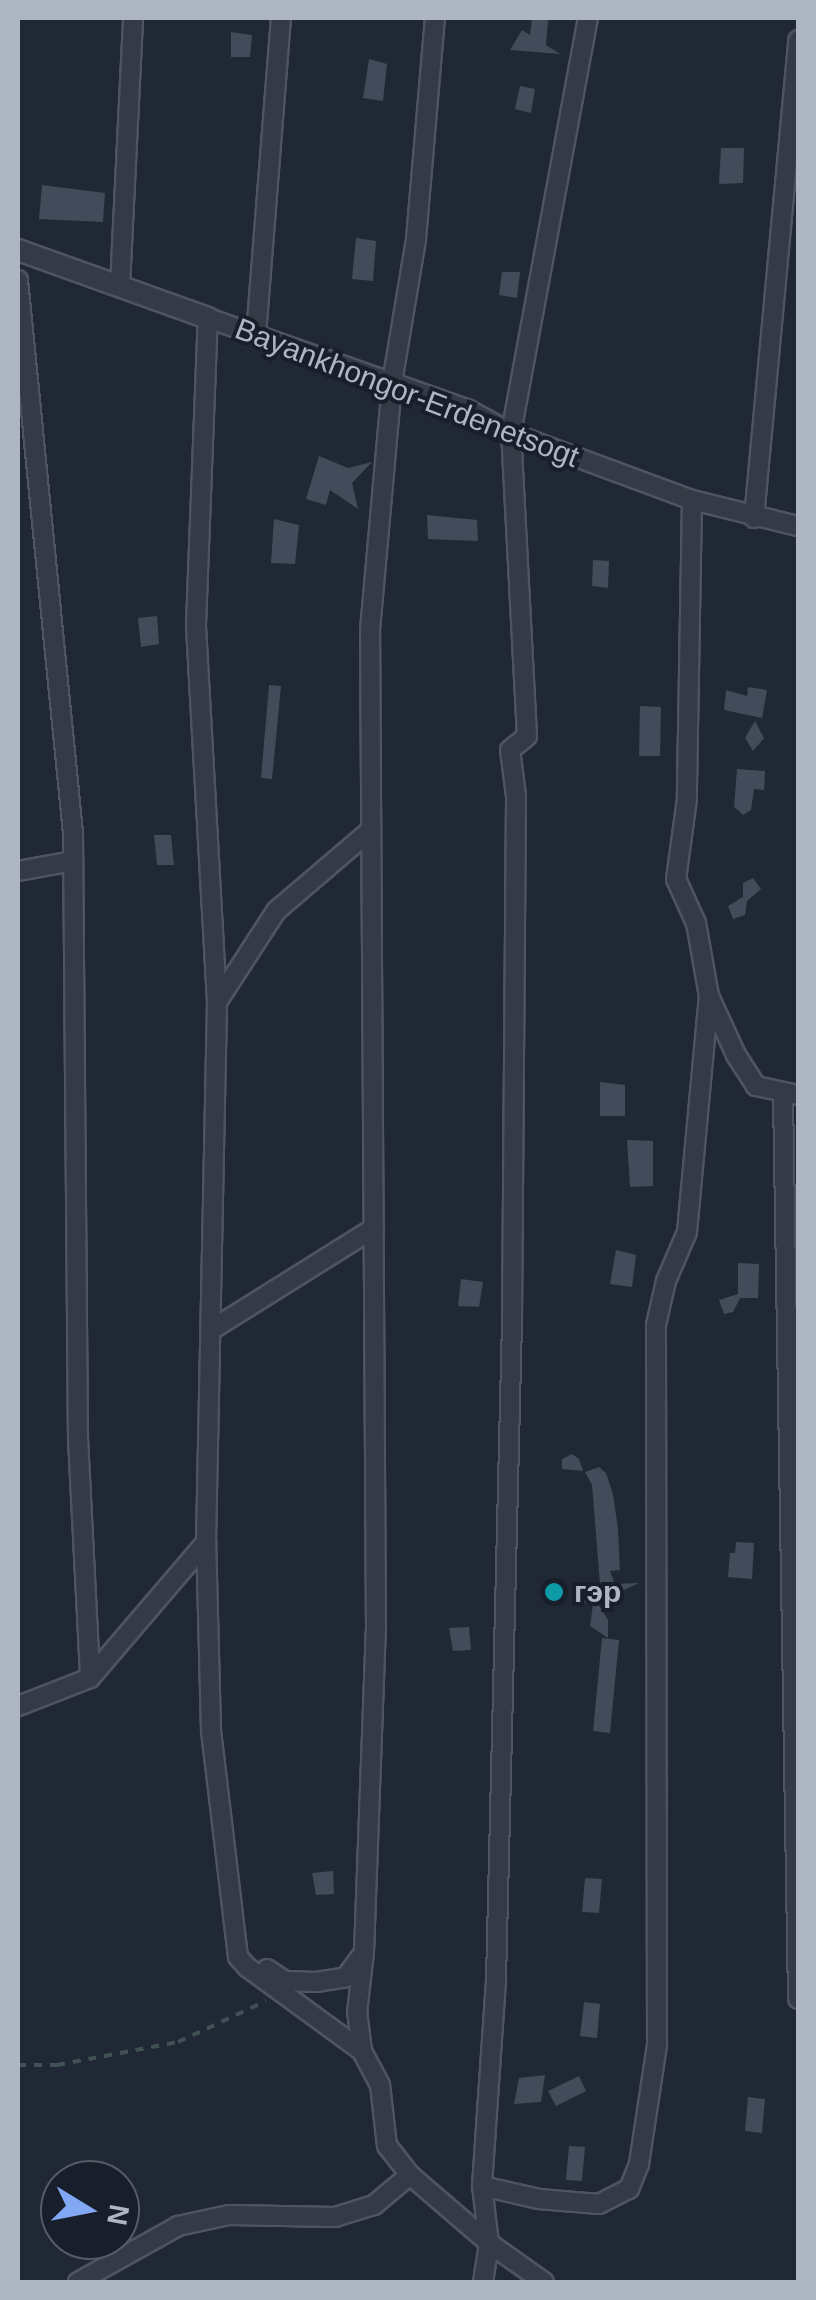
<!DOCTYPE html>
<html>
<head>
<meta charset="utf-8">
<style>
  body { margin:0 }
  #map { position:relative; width:816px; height:2300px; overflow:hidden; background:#202835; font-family:Arial,sans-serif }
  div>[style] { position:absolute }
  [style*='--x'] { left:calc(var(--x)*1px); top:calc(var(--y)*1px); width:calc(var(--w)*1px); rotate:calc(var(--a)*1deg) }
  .building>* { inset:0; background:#414b5a }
  .path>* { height:4px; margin-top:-2px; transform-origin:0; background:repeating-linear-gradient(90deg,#405054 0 8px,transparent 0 16px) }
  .roads { filter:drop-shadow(2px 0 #4e5561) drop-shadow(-2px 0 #4e5561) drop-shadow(0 2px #4e5561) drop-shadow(0 -2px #4e5561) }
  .minor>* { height:18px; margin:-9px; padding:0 9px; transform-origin:9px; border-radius:9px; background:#343a46 }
  .tertiary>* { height:20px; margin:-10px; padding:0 10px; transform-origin:10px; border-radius:10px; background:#343a46 }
  .dots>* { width:28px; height:28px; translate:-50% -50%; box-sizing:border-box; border:5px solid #191f2a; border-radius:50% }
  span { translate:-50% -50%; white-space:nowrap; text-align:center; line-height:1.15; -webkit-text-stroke:8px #191f2a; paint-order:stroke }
  .street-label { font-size:30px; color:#aeb5c3 }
  .poi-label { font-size:30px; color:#aeb5c3; font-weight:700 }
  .left { translate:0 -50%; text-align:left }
  .frame { position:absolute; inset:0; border:20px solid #aeb5c3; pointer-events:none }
  .north { position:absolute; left:40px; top:2160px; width:100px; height:100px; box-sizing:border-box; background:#191f2a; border:2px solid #555b67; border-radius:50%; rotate:100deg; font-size:28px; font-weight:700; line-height:40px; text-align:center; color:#aeb5c3 }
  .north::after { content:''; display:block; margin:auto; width:35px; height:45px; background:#83a8f3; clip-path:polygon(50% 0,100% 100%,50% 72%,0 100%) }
</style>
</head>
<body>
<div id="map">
  <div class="building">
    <i style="clip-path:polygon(532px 18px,548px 20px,546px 45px,560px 54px,510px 50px,522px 30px,530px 35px)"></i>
    <i style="clip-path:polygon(231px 32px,252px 35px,250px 57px,231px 57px)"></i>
    <i style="clip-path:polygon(369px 59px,387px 64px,383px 101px,363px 98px)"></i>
    <i style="clip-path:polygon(520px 86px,535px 89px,531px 113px,515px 109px)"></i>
    <i style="clip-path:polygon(721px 148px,744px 148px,743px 183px,719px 184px)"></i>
    <i style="clip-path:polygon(42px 185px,105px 193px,103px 222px,39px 219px)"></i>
    <i style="clip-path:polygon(356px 238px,376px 241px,373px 281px,352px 279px)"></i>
    <i style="clip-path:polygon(502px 272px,520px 272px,517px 298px,499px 295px)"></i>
    <i style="clip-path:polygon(319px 456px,348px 468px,372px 462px,352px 483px,358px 509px,330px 490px,326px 505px,306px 499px)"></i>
    <i style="clip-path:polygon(427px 515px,477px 520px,478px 541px,428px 539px)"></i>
    <i style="clip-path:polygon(274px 519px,299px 525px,295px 564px,271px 563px)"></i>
    <i style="clip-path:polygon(593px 560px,609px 561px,608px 588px,592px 586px)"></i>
    <i style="clip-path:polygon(157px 616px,159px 644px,141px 647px,138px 618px)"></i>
    <i style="clip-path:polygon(269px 685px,281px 686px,272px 779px,261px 778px)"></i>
    <i style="clip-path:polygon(748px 687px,767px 690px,762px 718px,724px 710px,726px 690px,747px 696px)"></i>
    <i style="clip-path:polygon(640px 706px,661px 707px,660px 756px,639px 756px)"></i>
    <i style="clip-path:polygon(755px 721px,764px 738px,753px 751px,745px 738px)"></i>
    <i style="clip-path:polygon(737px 769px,765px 771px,764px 790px,754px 789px,751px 810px,743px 815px,734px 807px)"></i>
    <i style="clip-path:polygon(154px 835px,171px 835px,174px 865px,157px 865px)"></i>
    <i style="clip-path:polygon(753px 878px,761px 889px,747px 901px,745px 915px,733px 919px,728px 906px,743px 897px,743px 883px)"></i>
    <i style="clip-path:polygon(600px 1082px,625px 1085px,625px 1116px,600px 1116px)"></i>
    <i style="clip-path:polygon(627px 1140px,653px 1141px,653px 1186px,630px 1187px)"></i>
    <i style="clip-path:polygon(616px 1250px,636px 1255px,632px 1287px,610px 1284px)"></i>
    <i style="clip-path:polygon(738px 1263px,759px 1264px,758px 1298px,740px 1298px,733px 1312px,724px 1314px,719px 1300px,738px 1294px)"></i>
    <i style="clip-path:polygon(461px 1279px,483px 1282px,479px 1307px,458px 1306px)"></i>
    <i style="clip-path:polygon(572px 1454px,579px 1459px,583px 1471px,562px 1469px,562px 1459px)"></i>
    <i style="clip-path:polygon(599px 1467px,606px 1473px,613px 1494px,618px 1529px,620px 1570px,610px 1571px,615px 1584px,639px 1583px,597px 1602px,608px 1620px,608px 1638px,590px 1626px,593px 1604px,581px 1602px,573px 1593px,585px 1585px,600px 1584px,592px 1485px,585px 1472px)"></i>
    <i style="clip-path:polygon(736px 1542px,754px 1543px,752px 1579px,728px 1577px,730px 1553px,735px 1553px)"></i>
    <i style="clip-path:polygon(469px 1627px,471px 1650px,453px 1651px,449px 1628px)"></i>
    <i style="clip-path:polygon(602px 1638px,619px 1640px,610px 1733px,593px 1731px)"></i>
    <i style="clip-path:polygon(333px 1871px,334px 1894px,316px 1895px,312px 1873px)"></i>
    <i style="clip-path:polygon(585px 1878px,602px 1879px,599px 1913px,582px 1912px)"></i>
    <i style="clip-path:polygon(584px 2002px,600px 2004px,597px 2038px,580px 2036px)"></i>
    <i style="clip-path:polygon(545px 2075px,541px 2102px,514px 2104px,519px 2078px)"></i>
    <i style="clip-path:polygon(579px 2076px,586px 2091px,556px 2106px,548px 2091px)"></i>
    <i style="clip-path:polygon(748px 2097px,765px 2099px,762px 2133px,745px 2131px)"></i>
    <i style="clip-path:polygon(569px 2146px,585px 2147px,582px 2181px,566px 2180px)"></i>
  </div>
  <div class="path">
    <i style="--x:18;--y:2065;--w:39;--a:0"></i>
    <i style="--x:57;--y:2065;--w:123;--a:-10.8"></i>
    <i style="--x:178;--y:2042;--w:97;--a:-25"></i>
  </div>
  <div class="roads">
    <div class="minor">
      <i style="--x:18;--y:280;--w:556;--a:84.32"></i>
      <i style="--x:73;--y:833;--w:605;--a:89.53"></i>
      <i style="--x:78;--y:1438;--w:240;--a:87.1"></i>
      <i style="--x:120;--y:286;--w:268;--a:-87.2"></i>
      <i style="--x:256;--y:335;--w:318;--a:-85.5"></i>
      <i style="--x:692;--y:500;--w:299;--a:91"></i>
      <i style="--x:687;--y:799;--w:81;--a:97.8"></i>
      <i style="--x:676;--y:879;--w:48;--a:65.6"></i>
      <i style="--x:696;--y:923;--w:74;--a:79.9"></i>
      <i style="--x:709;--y:996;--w:65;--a:65.4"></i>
      <i style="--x:736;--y:1055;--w:37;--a:57"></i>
      <i style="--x:756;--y:1086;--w:43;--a:12.1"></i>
      <i style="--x:754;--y:518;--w:480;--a:-84.7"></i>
      <i style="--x:18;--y:871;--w:56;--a:-10.3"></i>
      <i style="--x:217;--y:1002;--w:108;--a:-57"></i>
      <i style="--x:276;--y:911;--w:125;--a:-40.5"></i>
      <i style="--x:783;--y:1095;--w:904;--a:89.05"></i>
      <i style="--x:211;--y:1330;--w:192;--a:-32"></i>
      <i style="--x:18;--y:1706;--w:77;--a:-21.3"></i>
      <i style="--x:90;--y:1678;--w:179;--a:-49.5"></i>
      <i style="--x:267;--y:1969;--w:22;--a:34"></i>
      <i style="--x:285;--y:1981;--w:31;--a:2"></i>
      <i style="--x:316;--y:1982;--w:30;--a:-9"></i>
      <i style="--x:346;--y:1977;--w:26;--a:-54"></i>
      <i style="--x:362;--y:2051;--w:39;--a:-97"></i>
      <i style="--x:357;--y:2012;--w:60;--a:-83.3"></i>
      <i style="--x:364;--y:1952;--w:322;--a:-87.9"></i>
      <i style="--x:376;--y:1630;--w:1000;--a:-90.34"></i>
      <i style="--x:370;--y:630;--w:248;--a:-84.9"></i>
      <i style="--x:392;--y:383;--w:146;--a:-80.5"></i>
      <i style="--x:416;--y:239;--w:222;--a:-85.1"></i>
      <i style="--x:482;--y:2186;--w:58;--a:12.8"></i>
      <i style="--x:539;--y:2199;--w:60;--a:4.8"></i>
      <i style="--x:599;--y:2204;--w:34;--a:-27"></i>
      <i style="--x:629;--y:2189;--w:27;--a:-68"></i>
      <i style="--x:639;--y:2164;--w:120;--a:-81.4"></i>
      <i style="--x:657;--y:2045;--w:720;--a:-90.08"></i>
      <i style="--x:656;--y:1325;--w:45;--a:-77.2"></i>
      <i style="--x:666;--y:1281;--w:53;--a:-66.8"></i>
      <i style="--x:687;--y:1232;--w:237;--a:-84.7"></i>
      <i style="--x:78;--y:2282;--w:115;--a:-29.2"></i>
      <i style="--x:178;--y:2226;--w:52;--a:-12.2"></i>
      <i style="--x:229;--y:2215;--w:106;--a:1.1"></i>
      <i style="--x:335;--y:2217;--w:41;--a:-17.1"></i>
      <i style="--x:374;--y:2205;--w:47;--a:-39.8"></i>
      <i style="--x:483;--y:2282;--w:39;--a:-81"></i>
      <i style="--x:489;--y:2243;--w:57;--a:-97"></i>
      <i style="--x:482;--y:2186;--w:206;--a:-86.1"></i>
      <i style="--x:496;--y:1980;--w:660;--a:-88.61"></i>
      <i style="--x:512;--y:1320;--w:524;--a:-89.56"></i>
      <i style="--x:516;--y:796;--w:46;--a:-97.4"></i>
      <i style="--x:510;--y:750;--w:22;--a:-39"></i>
      <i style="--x:527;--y:736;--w:303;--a:-93"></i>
      <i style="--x:511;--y:433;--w:422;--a:-79.5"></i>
      <i style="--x:544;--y:2282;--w:67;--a:-144.7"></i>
      <i style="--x:489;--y:2243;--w:104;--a:-139.3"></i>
      <i style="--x:410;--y:2175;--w:37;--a:-128"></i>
      <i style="--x:387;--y:2146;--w:61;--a:-96.5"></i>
      <i style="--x:380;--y:2085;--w:38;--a:-118"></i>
      <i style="--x:362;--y:2051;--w:142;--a:-143.9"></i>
      <i style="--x:247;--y:1967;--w:13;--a:-132"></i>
      <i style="--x:238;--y:1957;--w:230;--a:-96.8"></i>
      <i style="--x:211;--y:1729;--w:187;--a:-91.5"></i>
      <i style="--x:206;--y:1542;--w:540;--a:-88.83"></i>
      <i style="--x:217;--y:1002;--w:378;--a:-93.2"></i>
      <i style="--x:196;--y:625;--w:307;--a:-87.8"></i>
      <i style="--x:208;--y:318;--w:275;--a:19.4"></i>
      <i style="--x:467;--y:409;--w:50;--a:28.6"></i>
      <i style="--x:511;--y:433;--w:193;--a:20.3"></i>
      <i style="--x:692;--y:500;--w:109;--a:13.8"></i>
    </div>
    <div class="tertiary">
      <i style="--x:18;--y:250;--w:202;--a:19.7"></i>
    </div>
  </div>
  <div class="dots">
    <i style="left:554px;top:1592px;background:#0f9aa8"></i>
  </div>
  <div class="street-label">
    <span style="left:407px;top:393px;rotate:21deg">Bayankhongor-Erdenetsogt</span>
  </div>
  <div class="poi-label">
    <span class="left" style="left:574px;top:1592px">гэр</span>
  </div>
  <div class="frame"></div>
  <div class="north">N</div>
</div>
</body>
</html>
